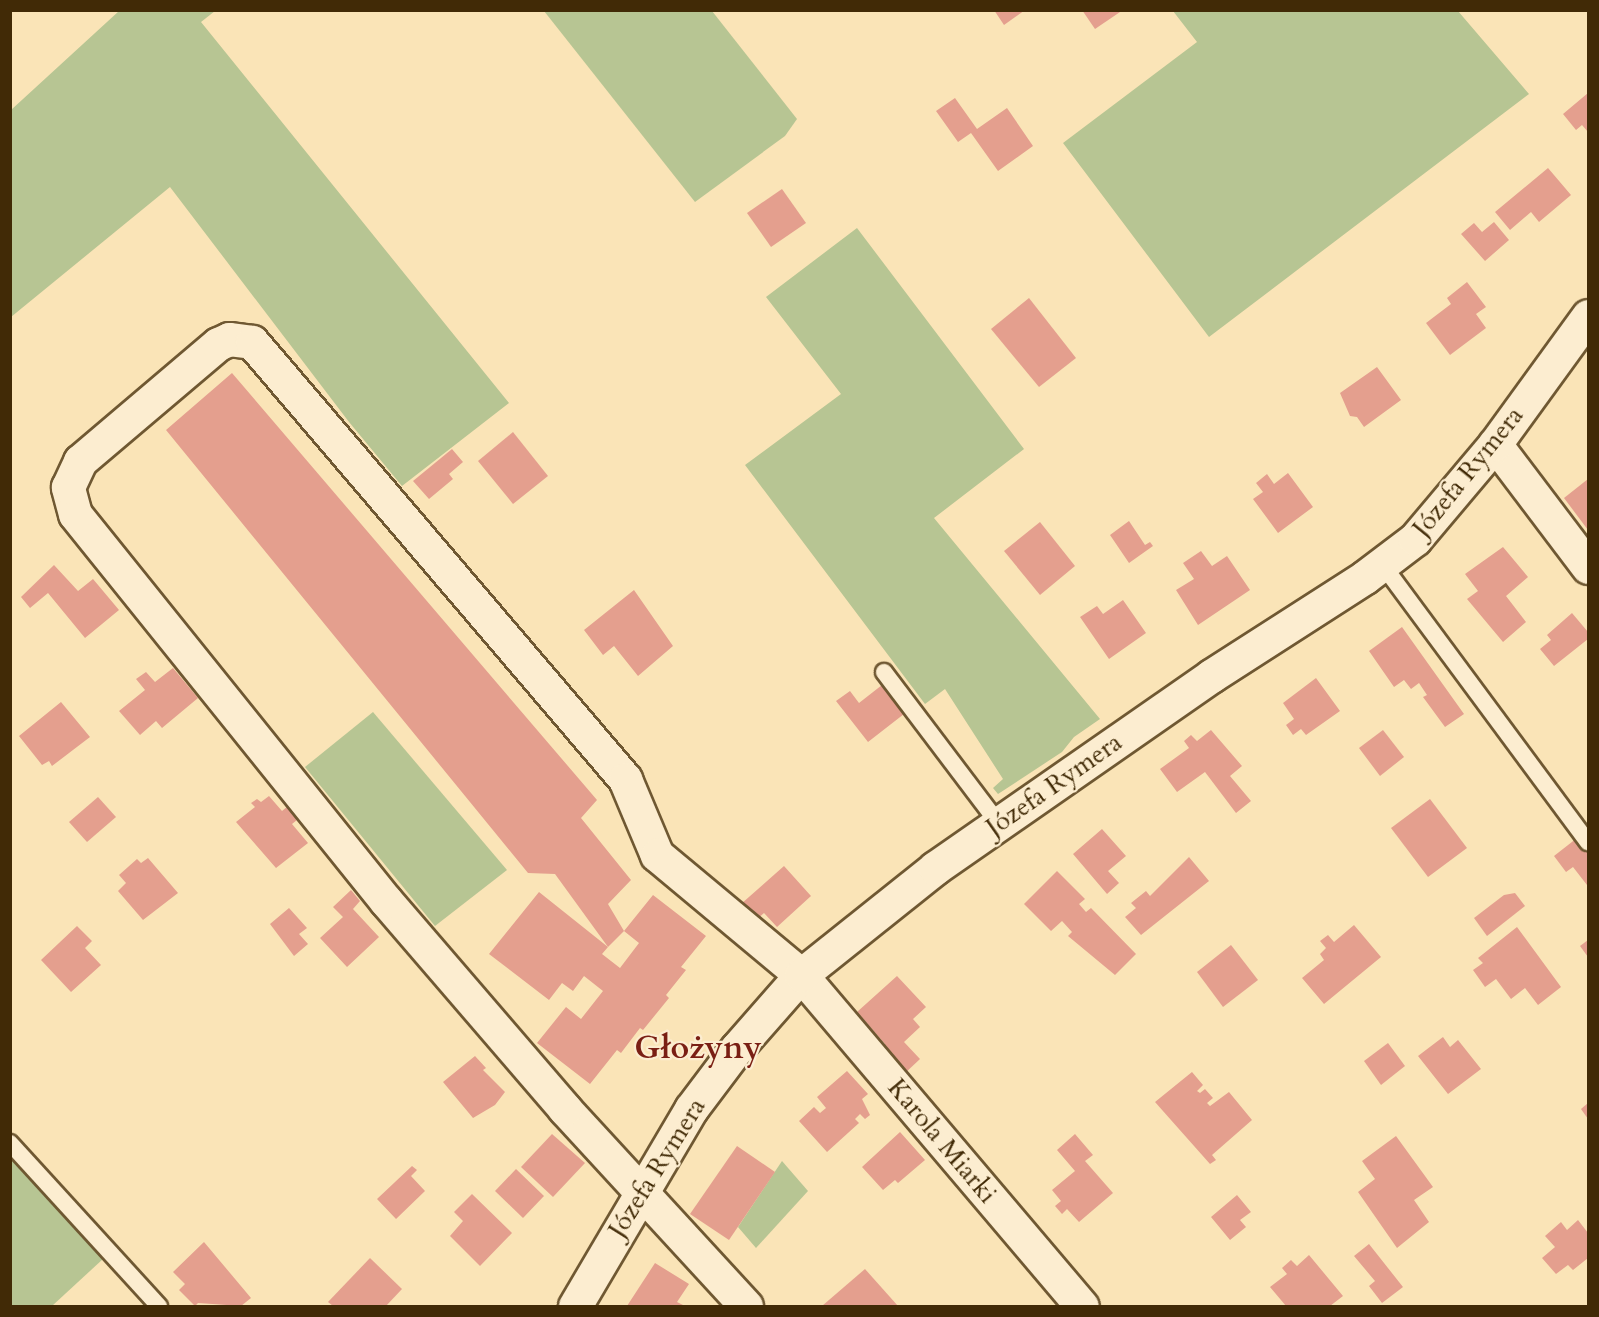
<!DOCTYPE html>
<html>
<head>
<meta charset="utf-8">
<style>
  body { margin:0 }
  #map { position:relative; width:1599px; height:1317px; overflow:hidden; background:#fae4b7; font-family:Cardo,serif }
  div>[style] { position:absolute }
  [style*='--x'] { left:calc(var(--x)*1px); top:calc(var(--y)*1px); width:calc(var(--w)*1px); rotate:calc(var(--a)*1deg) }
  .green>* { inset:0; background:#b7c593 }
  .building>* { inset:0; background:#e49f8e }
  .roads { filter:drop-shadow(2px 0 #6f5832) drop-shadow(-2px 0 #6f5832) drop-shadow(0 2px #6f5832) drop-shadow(0 -2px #6f5832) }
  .service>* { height:16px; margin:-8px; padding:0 8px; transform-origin:8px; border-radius:8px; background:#fcedd0 }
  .minor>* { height:33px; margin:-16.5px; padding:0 16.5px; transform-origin:16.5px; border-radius:16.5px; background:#fcedd0 }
  .tertiary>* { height:33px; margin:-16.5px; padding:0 16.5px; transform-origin:16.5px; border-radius:16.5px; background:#fcedd0 }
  span { translate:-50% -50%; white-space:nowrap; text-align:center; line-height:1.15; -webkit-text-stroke:4.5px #fcedd0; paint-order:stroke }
  .street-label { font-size:26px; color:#412a06 }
  .district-label { font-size:32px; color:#7a1f14; font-weight:700 }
  .frame { position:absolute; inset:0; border:12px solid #412a06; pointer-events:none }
</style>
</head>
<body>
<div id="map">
  <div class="green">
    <i style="clip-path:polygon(119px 11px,215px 11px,201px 22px,509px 403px,402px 486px,349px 422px,170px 187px,11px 317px,11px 110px)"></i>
    <i style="clip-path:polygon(544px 11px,712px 11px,797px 119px,785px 136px,695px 202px)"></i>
    <i style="clip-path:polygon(1173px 11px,1458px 11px,1529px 94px,1209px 337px,1063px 143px,1197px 42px)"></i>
    <i style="clip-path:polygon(857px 228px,1024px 449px,934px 518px,1100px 719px,1074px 737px,1062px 752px,998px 794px,993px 788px,1003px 779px,945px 689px,925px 704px,745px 465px,841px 394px,766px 297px)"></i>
    <i style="clip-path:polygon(373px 712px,507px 870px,435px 926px,305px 767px)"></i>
    <i style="clip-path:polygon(10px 1153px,103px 1259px,52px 1306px,11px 1306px)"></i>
    <i style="clip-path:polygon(782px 1161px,808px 1191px,756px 1248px,738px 1227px)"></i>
  </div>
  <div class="building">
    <i style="clip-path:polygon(994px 10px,1025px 10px,1004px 25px)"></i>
    <i style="clip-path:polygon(1082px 10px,1123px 10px,1095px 29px)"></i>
    <i style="clip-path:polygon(1588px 93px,1588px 132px,1582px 125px,1576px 130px,1563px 114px)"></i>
    <i style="clip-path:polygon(955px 98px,977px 129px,1007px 108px,1033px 146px,998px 171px,971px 133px,958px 142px,936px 111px)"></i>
    <i style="clip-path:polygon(1548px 168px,1571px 195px,1539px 222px,1531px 212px,1510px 230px,1495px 212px)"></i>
    <i style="clip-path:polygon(782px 189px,806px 223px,771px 247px,747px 213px)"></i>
    <i style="clip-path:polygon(1494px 222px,1509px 240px,1485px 261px,1461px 234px,1474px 223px,1482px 232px)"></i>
    <i style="clip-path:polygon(1467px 282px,1486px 307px,1476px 314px,1486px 328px,1450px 355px,1426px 323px,1451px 304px,1447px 298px)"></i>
    <i style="clip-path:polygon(1029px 298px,1076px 358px,1039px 387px,991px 329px)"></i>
    <i style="clip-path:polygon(1377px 367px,1401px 400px,1364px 427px,1357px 417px,1350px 416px,1340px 393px)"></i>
    <i style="clip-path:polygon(232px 373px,597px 800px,581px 818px,631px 880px,608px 904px,624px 931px,608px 947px,555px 874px,528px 873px,166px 430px)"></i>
    <i style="clip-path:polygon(513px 432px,548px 476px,513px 504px,478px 461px)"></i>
    <i style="clip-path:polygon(452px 449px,463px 462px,449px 474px,453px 479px,429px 499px,413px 481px)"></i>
    <i style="clip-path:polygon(1288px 473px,1313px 507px,1278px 533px,1253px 499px,1263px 492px,1256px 483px,1267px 474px,1274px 484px)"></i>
    <i style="clip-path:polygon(1588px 479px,1588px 530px,1564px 498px)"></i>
    <i style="clip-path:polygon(1129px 521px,1145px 545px,1150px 542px,1153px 546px,1129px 563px,1110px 535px)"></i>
    <i style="clip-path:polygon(1040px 522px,1075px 566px,1040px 595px,1004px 551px)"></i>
    <i style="clip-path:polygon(1503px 547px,1528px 577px,1506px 596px,1526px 622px,1503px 642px,1467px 599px,1478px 591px,1465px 574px)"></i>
    <i style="clip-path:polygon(1201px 551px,1212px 566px,1227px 556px,1250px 590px,1198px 625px,1176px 590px,1194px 579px,1183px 563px)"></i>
    <i style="clip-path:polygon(54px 565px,78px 591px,93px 579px,119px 610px,85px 638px,48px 593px,30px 608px,21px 597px)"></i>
    <i style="clip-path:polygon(634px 590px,673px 646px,638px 676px,614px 646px,603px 655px,584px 630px)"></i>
    <i style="clip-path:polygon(1123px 600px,1146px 633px,1109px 659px,1080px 617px,1097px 606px,1103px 614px)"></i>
    <i style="clip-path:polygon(1572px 613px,1588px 632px,1588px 639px,1554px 666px,1540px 649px,1551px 640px,1547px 635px)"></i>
    <i style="clip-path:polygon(1402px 627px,1464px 714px,1445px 727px,1423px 697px,1427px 695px,1419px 683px,1411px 689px,1404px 680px,1394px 687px,1369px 651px)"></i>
    <i style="clip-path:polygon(173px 668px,198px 698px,162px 728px,156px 721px,140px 735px,119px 711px,145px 690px,136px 679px,146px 672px,155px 682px)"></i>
    <i style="clip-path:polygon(1316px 678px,1340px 711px,1306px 735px,1301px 729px,1293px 735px,1286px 725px,1294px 719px,1283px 703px)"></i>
    <i style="clip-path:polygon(882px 685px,904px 714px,868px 742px,836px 701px,850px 691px,859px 703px)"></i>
    <i style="clip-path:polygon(61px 702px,90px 737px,52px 766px,49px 761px,42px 765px,19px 736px)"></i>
    <i style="clip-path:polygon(1211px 730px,1242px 766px,1230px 776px,1251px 801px,1236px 813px,1205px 772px,1177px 792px,1160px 769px,1189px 748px,1184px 741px,1191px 735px,1197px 741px)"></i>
    <i style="clip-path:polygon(1383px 730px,1404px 757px,1380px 776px,1359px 748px)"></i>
    <i style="clip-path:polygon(269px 796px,282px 811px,293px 802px,303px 815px,292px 824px,308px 843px,276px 868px,236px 822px,255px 807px,251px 803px,257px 799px,261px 802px)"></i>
    <i style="clip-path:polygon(98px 797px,116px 817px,87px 842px,69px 822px)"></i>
    <i style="clip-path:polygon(1430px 799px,1467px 848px,1428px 877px,1391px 828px)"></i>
    <i style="clip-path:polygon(1102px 829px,1126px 856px,1108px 871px,1119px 883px,1107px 894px,1073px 854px)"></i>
    <i style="clip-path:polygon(1577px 838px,1588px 853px,1587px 885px,1573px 867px,1566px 872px,1554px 856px)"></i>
    <i style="clip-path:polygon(1189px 857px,1209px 881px,1141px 935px,1125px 917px,1136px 908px,1131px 903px,1146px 891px,1150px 896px)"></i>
    <i style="clip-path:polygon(148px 858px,178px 893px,143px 920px,118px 891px,126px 883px,119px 875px,137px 859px,141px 863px)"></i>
    <i style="clip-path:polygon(784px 866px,811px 896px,777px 927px,764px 913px,756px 920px,741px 904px)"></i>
    <i style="clip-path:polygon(1057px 871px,1085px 899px,1079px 904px,1086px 912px,1091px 908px,1136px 954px,1115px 975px,1068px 936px,1072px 932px,1062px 921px,1051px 931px,1024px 904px)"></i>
    <i style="clip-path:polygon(351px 890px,360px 901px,353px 909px,379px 937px,347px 967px,320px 938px,343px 917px,333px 907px)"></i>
    <i style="clip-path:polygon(539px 892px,608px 947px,602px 954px,620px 968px,639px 943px,624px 931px,653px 895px,706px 936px,681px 967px,686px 970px,666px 995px,669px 998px,643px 1030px,640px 1028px,621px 1053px,617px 1050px,590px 1084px,537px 1043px,566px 1007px,581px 1019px,603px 991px,584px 976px,573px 991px,562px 983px,549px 1000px,489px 954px)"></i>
    <i style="clip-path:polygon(1515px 893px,1525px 906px,1487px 936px,1474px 918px,1504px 895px)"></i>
    <i style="clip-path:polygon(289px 908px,307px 928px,299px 934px,308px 944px,294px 956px,270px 924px)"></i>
    <i style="clip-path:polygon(1354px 925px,1381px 957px,1324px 1004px,1302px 978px,1324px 960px,1320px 954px,1326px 948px,1320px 941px,1328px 935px,1334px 942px)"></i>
    <i style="clip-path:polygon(77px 926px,92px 941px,85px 948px,101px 965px,71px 992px,41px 960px)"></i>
    <i style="clip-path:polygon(1517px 927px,1561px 987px,1538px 1005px,1525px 988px,1511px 999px,1496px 979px,1485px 987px,1473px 970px,1483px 963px,1478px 958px)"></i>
    <i style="clip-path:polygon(1588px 940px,1588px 957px,1580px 946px)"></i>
    <i style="clip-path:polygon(1231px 945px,1258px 980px,1223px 1007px,1197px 972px)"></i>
    <i style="clip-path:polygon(897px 976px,926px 1007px,913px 1019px,920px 1027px,904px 1042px,920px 1059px,903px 1075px,879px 1050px,885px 1044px,857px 1012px)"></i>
    <i style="clip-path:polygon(1443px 1037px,1450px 1047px,1458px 1040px,1481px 1069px,1448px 1094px,1418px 1056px)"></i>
    <i style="clip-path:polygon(1388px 1043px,1405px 1066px,1381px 1085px,1364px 1061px)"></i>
    <i style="clip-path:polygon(475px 1056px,486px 1068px,483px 1070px,505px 1092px,495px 1105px,473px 1118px,443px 1082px)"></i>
    <i style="clip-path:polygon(847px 1071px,868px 1094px,862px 1099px,870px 1115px,865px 1119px,860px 1114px,855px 1119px,859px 1123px,827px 1152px,799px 1121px,814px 1107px,820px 1113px,826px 1108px,817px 1097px)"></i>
    <i style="clip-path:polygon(1192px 1072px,1203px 1085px,1197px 1091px,1200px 1093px,1205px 1089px,1213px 1098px,1207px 1103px,1210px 1106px,1229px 1092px,1252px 1120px,1212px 1155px,1216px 1160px,1210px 1164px,1155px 1102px)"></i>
    <i style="clip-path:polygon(1588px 1103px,1588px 1119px,1581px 1109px)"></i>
    <i style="clip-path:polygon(900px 1132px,925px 1160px,898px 1183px,895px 1180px,883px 1190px,862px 1167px)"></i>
    <i style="clip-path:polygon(552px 1134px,585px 1163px,553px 1197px,521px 1167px)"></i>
    <i style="clip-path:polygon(1075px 1134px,1093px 1155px,1085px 1161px,1113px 1193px,1079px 1222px,1067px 1209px,1062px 1214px,1055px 1206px,1061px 1201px,1052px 1190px,1075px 1171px,1057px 1150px)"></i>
    <i style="clip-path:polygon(1396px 1136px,1433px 1187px,1414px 1200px,1429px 1222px,1397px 1248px,1358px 1192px,1375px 1179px,1362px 1161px)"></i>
    <i style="clip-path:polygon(737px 1146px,775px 1172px,729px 1240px,690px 1214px)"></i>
    <i style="clip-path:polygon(412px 1166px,417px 1170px,411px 1176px,425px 1191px,396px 1219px,377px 1199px)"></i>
    <i style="clip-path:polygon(516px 1169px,544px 1196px,523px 1218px,495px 1191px)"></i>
    <i style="clip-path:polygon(472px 1194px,512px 1233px,480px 1266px,450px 1236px,463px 1221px,454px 1212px)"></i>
    <i style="clip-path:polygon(1237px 1195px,1251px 1212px,1240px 1220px,1246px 1227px,1230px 1240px,1211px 1217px)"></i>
    <i style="clip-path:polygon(1578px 1220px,1588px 1233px,1588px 1258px,1573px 1270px,1568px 1265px,1556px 1274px,1542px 1258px,1555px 1247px,1545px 1236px,1561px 1222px,1567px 1230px)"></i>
    <i style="clip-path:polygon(204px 1242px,251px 1298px,241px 1306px,198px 1303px,195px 1306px,179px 1290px,185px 1284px,173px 1272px)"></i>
    <i style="clip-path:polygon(1369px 1244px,1403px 1287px,1382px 1303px,1369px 1286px,1375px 1281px,1354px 1256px)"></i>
    <i style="clip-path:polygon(1309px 1255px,1343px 1296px,1330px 1306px,1286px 1306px,1270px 1287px,1287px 1274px,1282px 1268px,1291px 1260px,1297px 1266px)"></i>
    <i style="clip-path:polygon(370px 1258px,402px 1289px,386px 1306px,333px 1306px,328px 1302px)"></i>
    <i style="clip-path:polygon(655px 1263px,689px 1284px,677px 1302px,685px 1306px,627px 1306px)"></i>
    <i style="clip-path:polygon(865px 1269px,898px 1306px,822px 1306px)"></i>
  </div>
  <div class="roads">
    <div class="service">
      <i style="--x:1382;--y:564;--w:346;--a:53.5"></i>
      <i style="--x:884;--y:672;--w:189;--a:52.9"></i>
      <i style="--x:10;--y:1143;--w:221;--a:47.6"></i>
    </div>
    <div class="minor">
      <i style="--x:1495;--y:444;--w:154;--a:52.9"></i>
      <i style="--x:746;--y:1306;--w:268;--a:-132.6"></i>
      <i style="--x:565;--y:1109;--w:274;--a:-130.7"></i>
      <i style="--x:386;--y:901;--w:496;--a:-128.8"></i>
      <i style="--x:75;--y:514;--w:28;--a:-105"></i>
      <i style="--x:68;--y:487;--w:29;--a:-65"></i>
      <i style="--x:80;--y:461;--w:181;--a:-40.3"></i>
      <i style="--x:218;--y:344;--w:12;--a:-24"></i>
      <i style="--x:229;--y:339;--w:23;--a:7"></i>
      <i style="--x:252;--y:342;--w:575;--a:49.52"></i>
      <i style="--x:625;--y:779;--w:82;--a:67.2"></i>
      <i style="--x:657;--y:855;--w:187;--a:39.8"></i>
      <i style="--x:801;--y:975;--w:434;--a:49.7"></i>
    </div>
    <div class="tertiary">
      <i style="--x:575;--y:1306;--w:229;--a:-59.5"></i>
      <i style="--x:691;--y:1109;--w:76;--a:-53"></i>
      <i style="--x:737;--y:1048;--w:97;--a:-48.8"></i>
      <i style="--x:801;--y:975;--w:171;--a:-38.6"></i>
      <i style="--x:935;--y:868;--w:336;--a:-34.8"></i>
      <i style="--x:1211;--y:676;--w:183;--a:-32.7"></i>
      <i style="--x:1365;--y:577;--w:63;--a:-37.2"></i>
      <i style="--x:1415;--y:539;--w:124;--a:-49.9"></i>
      <i style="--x:1495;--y:444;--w:158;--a:-54"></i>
    </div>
  </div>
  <div class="street-label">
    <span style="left:1468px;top:472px;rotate:-51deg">Józefa Rymera</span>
    <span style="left:1054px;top:785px;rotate:-35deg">Józefa Rymera</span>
    <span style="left:942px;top:1141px;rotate:50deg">Karola Miarki</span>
    <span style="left:657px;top:1168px;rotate:-58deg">Józefa Rymera</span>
  </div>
  <div class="district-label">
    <span style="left:698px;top:1048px">Głożyny</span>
  </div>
  <div class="frame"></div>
</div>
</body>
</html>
